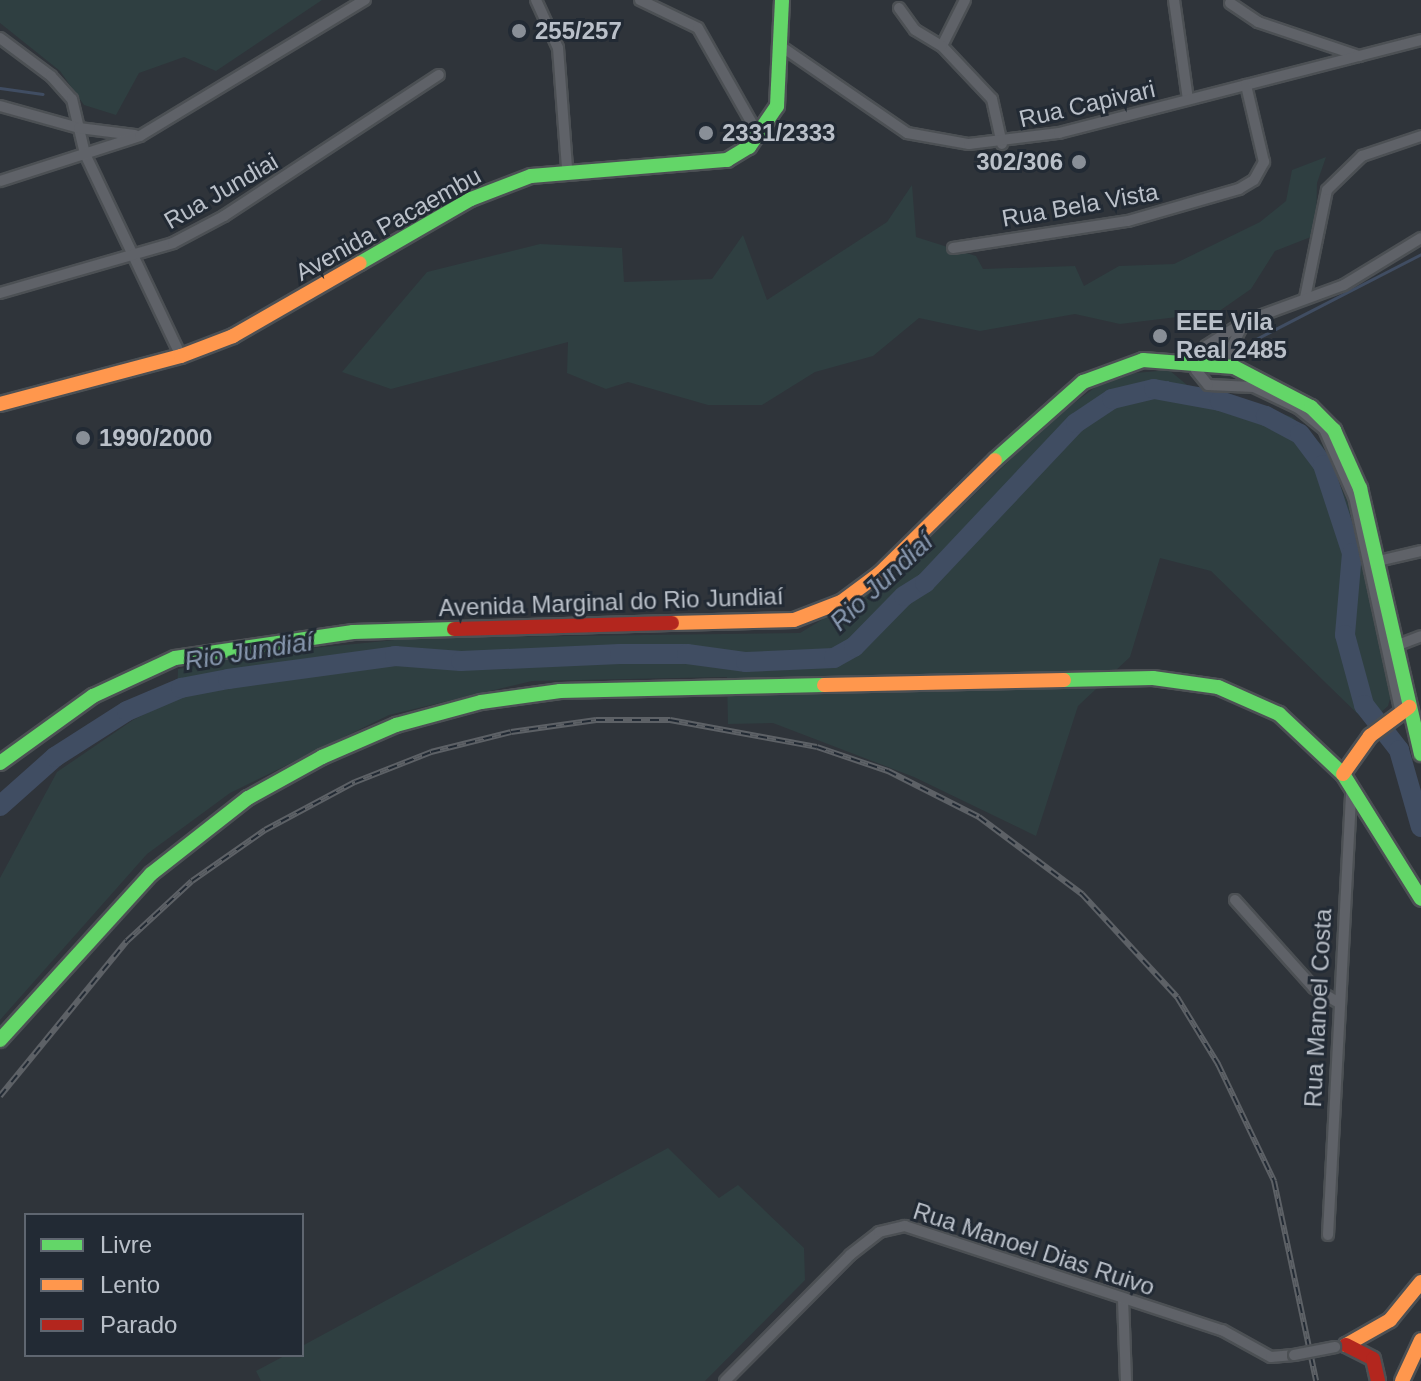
<!DOCTYPE html>
<html>
<head>
<meta charset="utf-8">
<style>
  body { margin:0 }
  #map { position:relative; width:1421px; height:1381px; overflow:hidden; background:#2f343a; font-family:Helvetica,sans-serif }
  div>[style] { position:absolute }
  [style*='--x'] { left:calc(var(--x)*1px); top:calc(var(--y)*1px); width:calc(var(--w)*1px); rotate:calc(var(--a)*1deg) }
  .green>* { inset:0; background:#2f3f41 }
  .stream>* { height:3px; margin:-1.5px; padding:0 1.5px; transform-origin:1.5px; border-radius:1.5px; background:#404d62 }
  .river>* { height:20px; margin:-10px; padding:0 10px; transform-origin:10px; border-radius:10px; background:#404d62 }
  .roads { filter:drop-shadow(2px 0 #4c5054) drop-shadow(-2px 0 #4c5054) drop-shadow(0 2px #4c5054) drop-shadow(0 -2px #4c5054) }
  .street>* { height:10px; margin:-5px; padding:0 5px; transform-origin:5px; border-radius:5px; background:#5f6268 }
  .fast>* { height:14px; margin:-7px; padding:0 7px; transform-origin:7px; border-radius:7px; background:#63d668 }
  .slow>* { height:14px; margin:-7px; padding:0 7px; transform-origin:7px; border-radius:7px; background:#ff974d }
  .jam>* { height:14px; margin:-7px; padding:0 7px; transform-origin:7px; border-radius:7px; background:#b3261e }
  .rail>* { height:6px; margin-top:-3px; transform-origin:0; background:repeating-linear-gradient(90deg,#222a34 0 9px,#5d6166 0 18px); box-sizing:border-box; border-block:2px solid #5d6166 }
  .bridges { filter:drop-shadow(2px 0 #4c5054) drop-shadow(-2px 0 #4c5054) drop-shadow(0 2px #4c5054) drop-shadow(0 -2px #4c5054) }
  .street-bridge>* { height:10px; margin:-5px; padding:0 5px; transform-origin:5px; border-radius:5px; background:#5f6268 }
  .dots>* { width:22px; height:22px; translate:-50% -50%; box-sizing:border-box; border:4px solid #222a34; border-radius:50% }
  span { translate:-50% -50%; white-space:nowrap; text-align:center; line-height:1.15; -webkit-text-stroke:6px #222a34; paint-order:stroke }
  .poi-label { font-size:24px; color:#bac0c9; font-weight:700 }
  .left { translate:0 -50%; text-align:left }
  .right { translate:-100% -50%; text-align:right }
  .street-label { font-size:24px; color:#bac0c9 }
  .water-label { font-size:26px; color:#8696ad; font-style:italic }
  .legend { position:absolute; left:24px; top:1213px; width:280px; height:144px; box-sizing:border-box; background:#222a34; border:2px solid #5f6670; margin:0; padding:10px 14px; list-style:none; font-size:24px; color:#bac0c9 }
  .legend li { display:flex; align-items:center; gap:16px; height:40px }
  .legend b { width:40px; border:2px solid #5f6670 }
</style>
</head>
<body>
<div id="map">
  <div class="green">
    <i style="clip-path:polygon(0 0,322px 0,216px 71px,184px 57px,139px 73px,116px 115px,84px 105px,60px 71px,0 23px)"></i>
    <i style="clip-path:polygon(1326px 157px,1317px 183px,1316px 235px,1275px 251px,1251px 289px,1218px 312px,1120px 324px,1075px 314px,980px 331px,919px 318px,873px 356px,815px 372px,762px 405px,708px 405px,628px 382px,606px 389px,567px 373px,568px 342px,391px 389px,342px 372px,427px 272px,540px 244px,622px 248px,624px 282px,712px 279px,743px 235px,767px 300px,887px 222px,912px 185px,916px 237px,976px 256px,983px 269px,1075px 266px,1084px 286px,1119px 266px,1174px 264px,1260px 222px,1286px 201px,1292px 170px)"></i>
    <i style="clip-path:polygon(1169px 370px,1187px 385px,1292px 417px,1322px 445px,1354px 516px,1391px 695px,1388px 706px,1368px 724px,1211px 571px,1160px 558px,1130px 657px,1078px 706px,1036px 836px,914px 777px,773px 723px,728px 724px,727px 677px,532px 681px,389px 715px,230px 793px,147px 854px,0 1020px,0 878px,57px 772px,133px 720px,177px 698px,178px 669px,263px 653px,415px 638px,800px 633px,887px 580px,1051px 420px,1112px 375px)"></i>
    <i style="clip-path:polygon(668px 1148px,719px 1198px,738px 1185px,804px 1248px,805px 1280px,705px 1381px,261px 1381px,256px 1371px,286px 1355px,302px 1355px,302px 1346px)"></i>
  </div>
  <div class="stream">
    <i style="--x:0;--y:88;--w:43;--a:7.9"></i>
    <i style="--x:1254;--y:340;--w:188;--a:-27.2"></i>
    <i style="--x:1154;--y:389;--w:15;--a:-28"></i>
  </div>
  <div class="river">
    <i style="--x:0;--y:806;--w:74;--a:-41.7"></i>
    <i style="--x:55;--y:757;--w:85;--a:-32.6"></i>
    <i style="--x:127;--y:711;--w:59;--a:-23.1"></i>
    <i style="--x:181;--y:688;--w:48;--a:-10.8"></i>
    <i style="--x:228;--y:679;--w:169;--a:-7.8"></i>
    <i style="--x:395;--y:656;--w:66;--a:4.3"></i>
    <i style="--x:461;--y:661;--w:159;--a:-2.5"></i>
    <i style="--x:620;--y:654;--w:67;--a:0"></i>
    <i style="--x:687;--y:654;--w:60;--a:7.7"></i>
    <i style="--x:746;--y:662;--w:88;--a:-2.6"></i>
    <i style="--x:834;--y:658;--w:23;--a:-29"></i>
    <i style="--x:854;--y:647;--w:71;--a:-45.6"></i>
    <i style="--x:904;--y:596;--w:25;--a:-32"></i>
    <i style="--x:925;--y:583;--w:220;--a:-46.7"></i>
    <i style="--x:1076;--y:423;--w:43;--a:-33.7"></i>
    <i style="--x:1112;--y:399;--w:43;--a:-13.4"></i>
    <i style="--x:1154;--y:389;--w:67;--a:10.3"></i>
    <i style="--x:1220;--y:401;--w:48;--a:18.1"></i>
    <i style="--x:1266;--y:416;--w:38;--a:28"></i>
    <i style="--x:1300;--y:434;--w:39;--a:53"></i>
    <i style="--x:1323;--y:465;--w:93;--a:71.8"></i>
    <i style="--x:1352;--y:553;--w:82;--a:94.9"></i>
    <i style="--x:1345;--y:635;--w:73;--a:74.8"></i>
    <i style="--x:1364;--y:705;--w:57;--a:52.1"></i>
    <i style="--x:1399;--y:750;--w:80;--a:74.1"></i>
  </div>
  <div class="roads">
    <div class="street">
      <i style="--x:536;--y:0;--w:53;--a:65.4"></i>
      <i style="--x:558;--y:48;--w:121;--a:85.7"></i>
      <i style="--x:640;--y:0;--w:64;--a:25.8"></i>
      <i style="--x:698;--y:28;--w:124;--a:60.5"></i>
      <i style="--x:965;--y:0;--w:51;--a:116.6"></i>
      <i style="--x:942;--y:46;--w:73;--a:46.7"></i>
      <i style="--x:992;--y:99;--w:46;--a:77.5"></i>
      <i style="--x:1174;--y:0;--w:100;--a:82"></i>
      <i style="--x:1230;--y:3;--w:34;--a:34"></i>
      <i style="--x:1258;--y:22;--w:107;--a:18.6"></i>
      <i style="--x:899;--y:8;--w:27;--a:54"></i>
      <i style="--x:915;--y:30;--w:31;--a:31"></i>
      <i style="--x:0;--y:38;--w:64;--a:36.7"></i>
      <i style="--x:51;--y:76;--w:31;--a:48"></i>
      <i style="--x:72;--y:99;--w:57;--a:76.7"></i>
      <i style="--x:85;--y:154;--w:224;--a:64.6"></i>
      <i style="--x:782;--y:47;--w:152;--a:34.5"></i>
      <i style="--x:907;--y:133;--w:63;--a:10.1"></i>
      <i style="--x:969;--y:144;--w:91;--a:-7"></i>
      <i style="--x:1059;--y:133;--w:374;--a:-14.4"></i>
      <i style="--x:0;--y:106;--w:82;--a:15.6"></i>
      <i style="--x:79;--y:128;--w:56;--a:7.1"></i>
      <i style="--x:0;--y:181;--w:147;--a:-17.8"></i>
      <i style="--x:140;--y:136;--w:263;--a:-31.2"></i>
      <i style="--x:953;--y:248;--w:177;--a:-8.8"></i>
      <i style="--x:1128;--y:221;--w:116;--a:-16.1"></i>
      <i style="--x:1239;--y:189;--w:17;--a:-31"></i>
      <i style="--x:1254;--y:180;--w:21;--a:-61"></i>
      <i style="--x:1264;--y:162;--w:79;--a:-103.2"></i>
      <i style="--x:0;--y:293;--w:180;--a:-16.1"></i>
      <i style="--x:173;--y:243;--w:58;--a:-27.9"></i>
      <i style="--x:224;--y:216;--w:257;--a:-33.3"></i>
      <i style="--x:1305;--y:298;--w:110;--a:-78.5"></i>
      <i style="--x:1327;--y:190;--w:49;--a:-44.2"></i>
      <i style="--x:1362;--y:156;--w:62;--a:-18.7"></i>
      <i style="--x:1234;--y:367;--w:17;--a:-103"></i>
      <i style="--x:1230;--y:350;--w:29;--a:-63"></i>
      <i style="--x:1374;--y:562;--w:48;--a:-13.2"></i>
      <i style="--x:1393;--y:647;--w:30;--a:-21"></i>
      <i style="--x:1400;--y:709;--w:217;--a:-102.2"></i>
      <i style="--x:1354;--y:497;--w:74;--a:-113.8"></i>
      <i style="--x:1324;--y:429;--w:33;--a:-141"></i>
      <i style="--x:1298;--y:408;--w:49;--a:-154.5"></i>
      <i style="--x:1254;--y:387;--w:46;--a:-177.5"></i>
      <i style="--x:1208;--y:385;--w:19;--a:-129"></i>
      <i style="--x:1196;--y:370;--w:26;--a:-67"></i>
      <i style="--x:1206;--y:346;--w:47;--a:-32"></i>
      <i style="--x:1246;--y:321;--w:104;--a:-20.2"></i>
      <i style="--x:1344;--y:285;--w:90;--a:-31.4"></i>
      <i style="--x:1235;--y:900;--w:118;--a:48.1"></i>
      <i style="--x:1314;--y:988;--w:27;--a:31"></i>
      <i style="--x:1328;--y:1235;--w:447;--a:-87"></i>
      <i style="--x:1123;--y:1299;--w:82;--a:87.9"></i>
      <i style="--x:725;--y:1381;--w:177;--a:-45.2"></i>
      <i style="--x:850;--y:1255;--w:37;--a:-38"></i>
      <i style="--x:879;--y:1232;--w:27;--a:-13"></i>
      <i style="--x:905;--y:1226;--w:334;--a:18.2"></i>
      <i style="--x:1222;--y:1330;--w:56;--a:28.9"></i>
      <i style="--x:1271;--y:1357;--w:23;--a:-5"></i>
    </div>
    <div class="fast">
      <i style="--x:360;--y:263;--w:128;--a:-30"></i>
      <i style="--x:471;--y:199;--w:64;--a:-21"></i>
      <i style="--x:531;--y:176;--w:197;--a:-4.7"></i>
      <i style="--x:727;--y:160;--w:26;--a:-31"></i>
      <i style="--x:749;--y:147;--w:50;--a:-55.7"></i>
      <i style="--x:777;--y:106;--w:106;--a:-87.3"></i>
      <i style="--x:995;--y:460;--w:118;--a:-41.6"></i>
      <i style="--x:1083;--y:382;--w:64;--a:-20.1"></i>
      <i style="--x:1143;--y:360;--w:91;--a:4.4"></i>
      <i style="--x:1234;--y:367;--w:87;--a:27.5"></i>
      <i style="--x:1311;--y:407;--w:33;--a:45"></i>
      <i style="--x:1334;--y:430;--w:64;--a:65.9"></i>
      <i style="--x:1360;--y:488;--w:273;--a:77.1"></i>
      <i style="--x:1064;--y:680;--w:89;--a:-1.3"></i>
      <i style="--x:1153;--y:678;--w:66;--a:7.9"></i>
      <i style="--x:1218;--y:687;--w:67;--a:23.9"></i>
      <i style="--x:1279;--y:714;--w:88;--a:43.2"></i>
      <i style="--x:1343;--y:774;--w:147;--a:58"></i>
      <i style="--x:0;--y:763;--w:115;--a:-35.8"></i>
      <i style="--x:93;--y:696;--w:90;--a:-24.9"></i>
      <i style="--x:175;--y:658;--w:180;--a:-8.3"></i>
      <i style="--x:353;--y:632;--w:101;--a:-1.7"></i>
      <i style="--x:0;--y:1040;--w:224;--a:-47.7"></i>
      <i style="--x:151;--y:874;--w:123;--a:-38.1"></i>
      <i style="--x:248;--y:798;--w:85;--a:-29"></i>
      <i style="--x:322;--y:757;--w:81;--a:-23.4"></i>
      <i style="--x:396;--y:725;--w:88;--a:-15.1"></i>
      <i style="--x:481;--y:702;--w:80;--a:-7.9"></i>
      <i style="--x:560;--y:691;--w:264;--a:-1.3"></i>
    </div>
    <div class="slow">
      <i style="--x:0;--y:404;--w:187;--a:-14.9"></i>
      <i style="--x:181;--y:356;--w:56;--a:-21"></i>
      <i style="--x:233;--y:336;--w:146;--a:-29.9"></i>
      <i style="--x:672;--y:623;--w:122;--a:-1.4"></i>
      <i style="--x:794;--y:620;--w:50;--a:-21"></i>
      <i style="--x:841;--y:602;--w:49;--a:-36.6"></i>
      <i style="--x:880;--y:573;--w:161;--a:-44.5"></i>
      <i style="--x:824;--y:685;--w:240;--a:-1.2"></i>
      <i style="--x:1343;--y:774;--w:47;--a:-54.6"></i>
      <i style="--x:1370;--y:736;--w:49;--a:-36.6"></i>
      <i style="--x:1346;--y:1345;--w:51;--a:-29.6"></i>
      <i style="--x:1390;--y:1320;--w:49;--a:-50.8"></i>
      <i style="--x:1402;--y:1381;--w:45;--a:-65.1"></i>
    </div>
    <div class="jam">
      <i style="--x:454;--y:629;--w:218;--a:-1.6"></i>
      <i style="--x:1346;--y:1345;--w:30;--a:27"></i>
      <i style="--x:1373;--y:1359;--w:23;--a:77"></i>
    </div>
  </div>
  <div class="rail">
    <i style="--x:0;--y:1096;--w:200;--a:-50.7"></i>
    <i style="--x:127;--y:941;--w:88;--a:-42.7"></i>
    <i style="--x:192;--y:881;--w:89;--a:-34.9"></i>
    <i style="--x:265;--y:830;--w:102;--a:-28.1"></i>
    <i style="--x:355;--y:782;--w:82;--a:-21.5"></i>
    <i style="--x:431;--y:752;--w:82;--a:-14"></i>
    <i style="--x:511;--y:732;--w:86;--a:-8"></i>
    <i style="--x:596;--y:720;--w:74;--a:0"></i>
    <i style="--x:670;--y:720;--w:149;--a:10.4"></i>
    <i style="--x:817;--y:747;--w:75;--a:18.7"></i>
    <i style="--x:888;--y:771;--w:102;--a:26.8"></i>
    <i style="--x:979;--y:817;--w:129;--a:36.8"></i>
    <i style="--x:1082;--y:894;--w:140;--a:47.3"></i>
    <i style="--x:1177;--y:997;--w:79;--a:58.5"></i>
    <i style="--x:1218;--y:1064;--w:130;--a:64.4"></i>
    <i style="--x:1274;--y:1181;--w:204;--a:78.1"></i>
  </div>
  <div class="bridges">
    <div class="street-bridge">
      <i style="--x:1294;--y:1355;--w:42;--a:-11"></i>
    </div>
  </div>
  <div class="dots">
    <i style="left:519px;top:31px;background:#898f97"></i>
    <i style="left:706px;top:133px;background:#898f97"></i>
    <i style="left:1079px;top:162px;background:#898f97"></i>
    <i style="left:1160px;top:336px;background:#898f97"></i>
    <i style="left:83px;top:438px;background:#898f97"></i>
  </div>
  <div class="poi-label">
    <span class="left" style="left:535px;top:31px">255/257</span>
    <span class="left" style="left:722px;top:133px">2331/2333</span>
    <span class="right" style="left:1063px;top:162px">302/306</span>
    <span class="left" style="left:1176px;top:336px">EEE Vila<br>Real 2485</span>
    <span class="left" style="left:99px;top:438px">1990/2000</span>
  </div>
  <div class="street-label">
    <span style="left:1087px;top:104px;rotate:-13deg">Rua Capivari</span>
    <span style="left:221px;top:191px;rotate:-30deg">Rua Jundiai</span>
    <span style="left:1080px;top:205px;rotate:-10deg">Rua Bela Vista</span>
    <span style="left:388px;top:224px;rotate:-29deg">Avenida Pacaembu</span>
    <span style="left:611px;top:602px;rotate:-2deg">Avenida Marginal do Rio Jundiaí</span>
    <span style="left:1318px;top:1008px;rotate:-87deg">Rua Manoel Costa</span>
    <span style="left:1034px;top:1249px;rotate:18deg">Rua Manoel Dias Ruivo</span>
  </div>
  <div class="water-label">
    <span style="left:882px;top:582px;rotate:-43deg">Rio Jundiaí</span>
    <span style="left:249px;top:652px;rotate:-9deg">Rio Jundiaí</span>
  </div>
  <ul class="legend">
  <li><b style="height:10px;background:#63d668"></b>Livre</li>
  <li><b style="height:10px;background:#ff974d"></b>Lento</li>
  <li><b style="height:10px;background:#b3261e"></b>Parado</li>
  </ul>
</div>
</body>
</html>
